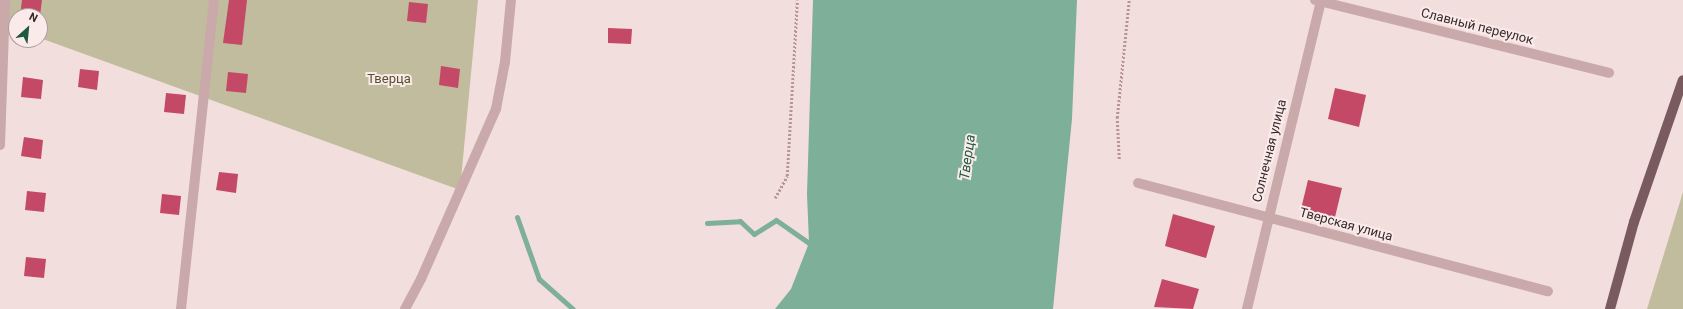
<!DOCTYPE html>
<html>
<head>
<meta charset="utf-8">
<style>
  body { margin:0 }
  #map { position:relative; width:1683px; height:309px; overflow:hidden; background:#f2dfdd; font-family:Roboto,sans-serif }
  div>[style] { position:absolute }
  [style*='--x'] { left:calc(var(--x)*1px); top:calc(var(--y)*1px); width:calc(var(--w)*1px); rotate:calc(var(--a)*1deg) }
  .green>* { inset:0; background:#c1bc9d }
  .water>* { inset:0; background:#7daf99 }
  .stream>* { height:5px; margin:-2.5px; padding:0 2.5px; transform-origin:2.5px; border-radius:2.5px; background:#7daf99 }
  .building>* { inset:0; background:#c44966 }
  .path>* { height:2.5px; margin-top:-1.25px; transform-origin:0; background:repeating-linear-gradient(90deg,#b69395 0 2px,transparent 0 4px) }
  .minor>* { height:10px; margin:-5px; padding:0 5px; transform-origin:5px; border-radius:5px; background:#caa9aa }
  .major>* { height:10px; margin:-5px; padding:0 5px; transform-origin:5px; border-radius:5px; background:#795a5e }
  span { translate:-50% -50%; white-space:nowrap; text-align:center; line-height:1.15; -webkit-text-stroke:4px #faebea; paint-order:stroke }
  .street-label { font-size:13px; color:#37292b }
  .park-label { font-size:13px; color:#55512d }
  .water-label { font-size:14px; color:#1f5941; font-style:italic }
  .north { position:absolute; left:8px; top:8px; width:40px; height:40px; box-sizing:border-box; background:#faebea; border:1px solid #ac9d9e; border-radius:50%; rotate:27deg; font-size:11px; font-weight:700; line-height:16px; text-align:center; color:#37292b }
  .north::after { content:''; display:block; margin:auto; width:14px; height:18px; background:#1f5941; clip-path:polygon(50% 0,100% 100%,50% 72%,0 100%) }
</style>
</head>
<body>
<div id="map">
  <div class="green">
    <i style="clip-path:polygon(0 0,478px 0,460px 190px,40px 38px,40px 16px,16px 16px,16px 30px,0 24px)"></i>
    <i style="clip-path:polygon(1683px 192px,1683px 309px,1647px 309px)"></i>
  </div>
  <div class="water">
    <i style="clip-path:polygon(813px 0,1077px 0,1072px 119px,1053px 309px,775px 309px,791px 289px,809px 243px,807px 194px)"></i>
  </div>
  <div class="stream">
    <i style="--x:517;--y:217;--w:66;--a:70.5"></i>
    <i style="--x:539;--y:279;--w:45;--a:41.4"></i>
    <i style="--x:707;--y:223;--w:33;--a:-3"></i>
    <i style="--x:740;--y:221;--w:19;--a:43"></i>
    <i style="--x:754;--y:234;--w:26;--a:-32"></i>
    <i style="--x:776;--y:220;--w:40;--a:34.9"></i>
    <i style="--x:809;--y:243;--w:7;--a:8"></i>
  </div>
  <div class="building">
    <i style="clip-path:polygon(22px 0,42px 0,40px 16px,20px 16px)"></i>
    <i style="clip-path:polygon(229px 0,247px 0,242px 45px,223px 43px)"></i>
    <i style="clip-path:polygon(409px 2px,428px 4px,426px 23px,407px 21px)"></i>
    <i style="clip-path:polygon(608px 28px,632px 29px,631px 44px,608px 43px)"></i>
    <i style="clip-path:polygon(441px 66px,460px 69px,458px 88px,439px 85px)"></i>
    <i style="clip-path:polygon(80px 69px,99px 71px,97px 90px,78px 87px)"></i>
    <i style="clip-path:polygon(228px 72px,248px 74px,246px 93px,226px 91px)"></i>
    <i style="clip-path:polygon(23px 77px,43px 80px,41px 99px,21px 97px)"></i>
    <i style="clip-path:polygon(1335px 88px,1366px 95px,1359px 127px,1328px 119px)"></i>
    <i style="clip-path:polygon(166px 93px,186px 95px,184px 114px,164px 112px)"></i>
    <i style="clip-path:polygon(24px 137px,43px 140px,41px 159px,21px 156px)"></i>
    <i style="clip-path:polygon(219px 172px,238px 174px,236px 193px,216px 190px)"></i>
    <i style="clip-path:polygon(1308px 180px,1342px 188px,1335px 217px,1301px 209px)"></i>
    <i style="clip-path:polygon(27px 191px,46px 193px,44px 212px,25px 210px)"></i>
    <i style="clip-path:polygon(162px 194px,181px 196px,179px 215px,160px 213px)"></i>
    <i style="clip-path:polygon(1173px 214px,1215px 226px,1206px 258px,1165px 246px)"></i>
    <i style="clip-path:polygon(26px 257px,46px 259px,44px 278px,24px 276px)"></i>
    <i style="clip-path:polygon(1162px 279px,1199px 289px,1193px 309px,1154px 307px)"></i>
  </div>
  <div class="path">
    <i style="--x:1119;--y:159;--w:41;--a:-92.8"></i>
    <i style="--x:1117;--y:118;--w:119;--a:-84.2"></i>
    <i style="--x:775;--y:198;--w:25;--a:-61"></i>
    <i style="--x:787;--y:176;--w:176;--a:-86.7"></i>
  </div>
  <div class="minor">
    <i style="--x:1315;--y:0;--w:303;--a:13.9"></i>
    <i style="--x:0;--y:145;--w:145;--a:-88"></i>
    <i style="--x:1138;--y:183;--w:424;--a:14.8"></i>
    <i style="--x:181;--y:309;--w:311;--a:-83.9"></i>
    <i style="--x:405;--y:309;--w:34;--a:-62"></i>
    <i style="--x:421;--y:279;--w:186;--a:-66.2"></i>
    <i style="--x:496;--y:109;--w:48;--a:-79.2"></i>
    <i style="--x:505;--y:62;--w:62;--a:-84.5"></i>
    <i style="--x:1247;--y:309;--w:318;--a:-76.5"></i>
  </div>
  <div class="major">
    <i style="--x:1610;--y:309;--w:90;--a:-74.6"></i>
    <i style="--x:1634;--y:222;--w:150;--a:-71"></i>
  </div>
  <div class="street-label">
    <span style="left:1477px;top:27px;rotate:14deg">Славный переулок</span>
    <span style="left:1270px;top:151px;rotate:-76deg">Солнечная улица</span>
    <span style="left:1346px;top:225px;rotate:15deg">Тверская улица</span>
  </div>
  <div class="park-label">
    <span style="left:389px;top:79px">Тверца</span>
  </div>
  <div class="water-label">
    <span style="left:967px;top:157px;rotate:-82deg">Тверца</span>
  </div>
  <div class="north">N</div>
</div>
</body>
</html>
